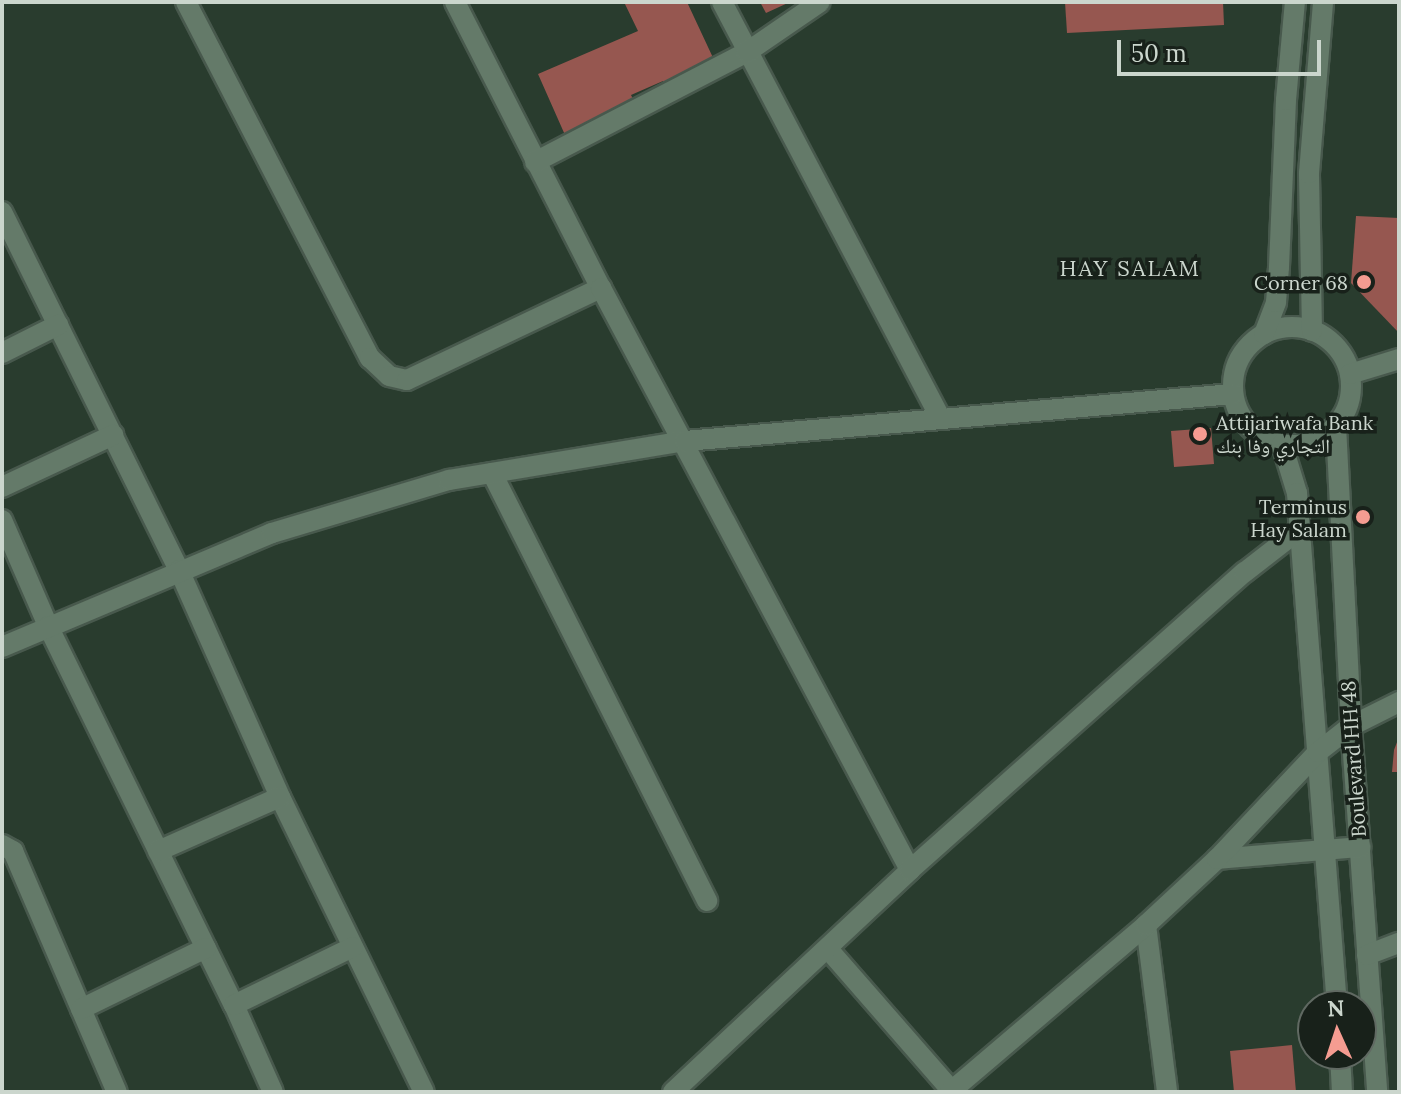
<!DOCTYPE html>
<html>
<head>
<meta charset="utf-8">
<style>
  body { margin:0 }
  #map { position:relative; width:1401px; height:1094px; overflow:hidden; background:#293c2e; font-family:Lora,"Noto Naskh Arabic",serif }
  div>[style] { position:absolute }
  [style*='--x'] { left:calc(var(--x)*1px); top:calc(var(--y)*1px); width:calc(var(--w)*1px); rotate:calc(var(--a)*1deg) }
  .building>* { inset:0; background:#965750 }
  .roads { filter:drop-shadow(2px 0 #48594d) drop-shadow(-2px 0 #48594d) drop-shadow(0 2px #48594d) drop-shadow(0 -2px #48594d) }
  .minor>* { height:20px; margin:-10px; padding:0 10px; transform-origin:10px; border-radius:10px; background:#647a69 }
  .minor>.ring { margin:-10px; padding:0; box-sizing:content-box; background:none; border:20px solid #647a69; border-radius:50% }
  .dots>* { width:22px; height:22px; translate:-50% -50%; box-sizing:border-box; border:4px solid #18211a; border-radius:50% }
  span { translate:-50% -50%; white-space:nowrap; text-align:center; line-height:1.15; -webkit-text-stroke:7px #18211a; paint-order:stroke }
  .poi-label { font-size:20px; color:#cbd6cd }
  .right { translate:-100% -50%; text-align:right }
  .left { translate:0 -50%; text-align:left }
  .street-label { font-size:20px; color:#cbd6cd }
  .neighbourhood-label { font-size:22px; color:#cbd6cd; letter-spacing:2px }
  .frame { position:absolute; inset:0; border:4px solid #cbd6cd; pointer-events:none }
  .north { position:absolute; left:1297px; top:990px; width:80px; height:80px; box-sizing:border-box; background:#18211a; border:2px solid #606962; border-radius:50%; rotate:357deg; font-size:22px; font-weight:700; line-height:32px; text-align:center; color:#cbd6cd }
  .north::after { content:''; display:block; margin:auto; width:28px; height:36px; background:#f59c91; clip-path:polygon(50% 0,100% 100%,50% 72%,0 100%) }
  .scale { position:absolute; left:1117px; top:40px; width:204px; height:36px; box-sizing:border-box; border:4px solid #cbd6cd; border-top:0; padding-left:10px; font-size:24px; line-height:28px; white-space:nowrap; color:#cbd6cd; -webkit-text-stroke:6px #18211a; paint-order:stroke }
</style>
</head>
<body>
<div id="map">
  <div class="building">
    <i style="clip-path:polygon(624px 2px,687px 2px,715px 62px,664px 85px,663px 81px,631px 95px,635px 103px,565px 135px,538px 74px,638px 31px)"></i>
    <i style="clip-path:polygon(760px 2px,790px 2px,766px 13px)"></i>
    <i style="clip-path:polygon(1065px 2px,1223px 2px,1224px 25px,1067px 33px)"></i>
    <i style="clip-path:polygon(1356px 216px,1399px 218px,1399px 333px,1351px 283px)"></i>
    <i style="clip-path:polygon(1211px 428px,1214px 464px,1174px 467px,1171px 431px)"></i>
    <i style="clip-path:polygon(1399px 737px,1399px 772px,1392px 772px,1394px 750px)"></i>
    <i style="clip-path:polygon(1292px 1045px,1296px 1092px,1234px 1092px,1230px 1051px)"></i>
  </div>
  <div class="roads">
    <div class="minor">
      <i style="--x:186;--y:2;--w:401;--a:62.7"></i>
      <i style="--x:370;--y:358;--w:26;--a:43"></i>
      <i style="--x:389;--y:376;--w:18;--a:13"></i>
      <i style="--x:407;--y:380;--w:215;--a:-25.4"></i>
      <i style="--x:455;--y:2;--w:321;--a:63"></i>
      <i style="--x:601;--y:288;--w:659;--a:62.03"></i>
      <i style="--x:722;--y:2;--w:469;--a:62.3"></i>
      <i style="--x:535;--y:162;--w:239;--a:-27.4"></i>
      <i style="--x:747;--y:52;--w:88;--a:-34.4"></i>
      <i style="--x:2;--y:212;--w:399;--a:63.7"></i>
      <i style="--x:179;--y:570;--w:248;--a:66"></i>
      <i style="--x:280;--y:797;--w:328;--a:64"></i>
      <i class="ring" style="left:1233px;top:327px;width:98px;height:98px"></i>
      <i style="--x:1312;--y:331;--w:158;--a:-91.1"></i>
      <i style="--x:1309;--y:173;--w:172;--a:-85.3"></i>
      <i style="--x:1264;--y:334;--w:34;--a:-69"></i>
      <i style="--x:1276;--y:302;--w:35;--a:-85"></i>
      <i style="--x:1279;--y:267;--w:167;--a:-87.6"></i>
      <i style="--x:1286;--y:100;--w:98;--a:-84.8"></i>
      <i style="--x:2;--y:353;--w:63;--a:-26.6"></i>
      <i style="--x:1350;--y:374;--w:51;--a:-17"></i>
      <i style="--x:1336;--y:426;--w:300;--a:87.1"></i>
      <i style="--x:1351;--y:726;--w:367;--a:85.9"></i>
      <i style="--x:1282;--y:444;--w:51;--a:73"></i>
      <i style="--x:1297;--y:493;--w:515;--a:85.54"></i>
      <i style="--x:492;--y:473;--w:479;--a:63.3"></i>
      <i style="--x:2;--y:487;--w:123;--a:-25.1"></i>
      <i style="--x:2;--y:520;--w:116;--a:66.5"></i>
      <i style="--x:48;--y:626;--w:422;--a:63.9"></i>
      <i style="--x:234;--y:1005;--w:95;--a:65.9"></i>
      <i style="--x:2;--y:647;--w:293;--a:-22.9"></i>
      <i style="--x:272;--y:533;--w:185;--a:-16.7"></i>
      <i style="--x:449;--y:480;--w:239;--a:-9.4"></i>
      <i style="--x:685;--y:441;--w:550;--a:-4.9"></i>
      <i style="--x:2;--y:845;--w:13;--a:29"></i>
      <i style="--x:13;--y:851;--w:262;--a:66.7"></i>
      <i style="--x:158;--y:851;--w:133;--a:-23.9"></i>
      <i style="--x:1217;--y:859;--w:144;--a:-4.8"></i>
      <i style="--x:1146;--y:925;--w:168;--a:82.8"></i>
      <i style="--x:828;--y:949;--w:187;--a:48.9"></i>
      <i style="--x:1367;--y:955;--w:34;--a:-21"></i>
      <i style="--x:234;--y:1005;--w:132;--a:-26"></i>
      <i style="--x:81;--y:1009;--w:139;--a:-26"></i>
      <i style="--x:1340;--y:1054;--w:38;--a:87"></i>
      <i style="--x:673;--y:1092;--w:325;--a:-43.1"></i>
      <i style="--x:910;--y:870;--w:448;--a:-41.7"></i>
      <i style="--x:1245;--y:572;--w:68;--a:-37.9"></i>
      <i style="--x:950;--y:1092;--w:257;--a:-40.4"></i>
      <i style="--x:1146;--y:925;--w:97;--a:-42.9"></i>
      <i style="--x:1217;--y:859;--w:147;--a:-46.7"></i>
      <i style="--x:1318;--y:752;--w:42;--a:-38.2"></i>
      <i style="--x:1351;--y:726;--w:54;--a:-26.6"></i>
    </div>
  </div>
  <div class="dots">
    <i style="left:1364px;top:282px;background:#f59c91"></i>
    <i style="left:1200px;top:434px;background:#f59c91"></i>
    <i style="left:1363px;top:517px;background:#f59c91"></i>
  </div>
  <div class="poi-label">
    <span class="right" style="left:1348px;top:282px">Corner 68</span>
    <span class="left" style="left:1216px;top:434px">Attijariwafa Bank<br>التجاري وفا بنك</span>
    <span class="right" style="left:1347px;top:518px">Terminus<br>Hay Salam</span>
  </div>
  <div class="street-label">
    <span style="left:1353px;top:759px;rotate:-94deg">Boulevard HH 48</span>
  </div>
  <div class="neighbourhood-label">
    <span style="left:1130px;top:269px">HAY SALAM</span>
  </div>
  <div class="frame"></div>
  <div class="north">N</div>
  <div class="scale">50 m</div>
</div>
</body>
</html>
